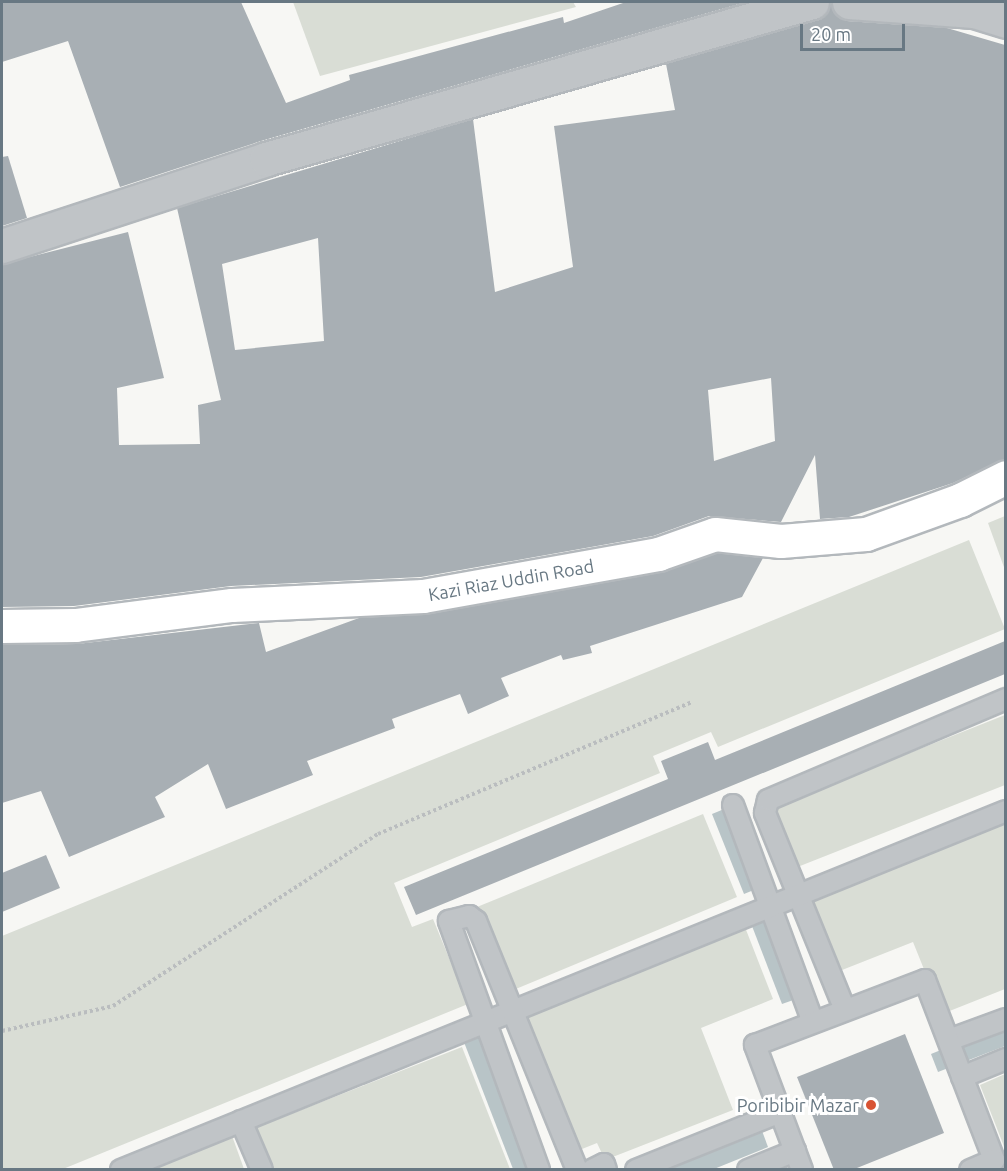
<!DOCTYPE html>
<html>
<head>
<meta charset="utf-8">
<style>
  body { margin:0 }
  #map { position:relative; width:1007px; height:1171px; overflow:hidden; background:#f7f7f4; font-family:Ubuntu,sans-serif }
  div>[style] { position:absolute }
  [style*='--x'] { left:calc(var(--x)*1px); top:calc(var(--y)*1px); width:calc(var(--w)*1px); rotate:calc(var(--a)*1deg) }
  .green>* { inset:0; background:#d9ddd5 }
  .water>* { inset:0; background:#b8c4c7 }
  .building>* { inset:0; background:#a8afb4 }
  .path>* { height:4px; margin-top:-2px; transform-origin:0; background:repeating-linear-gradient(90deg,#babdbf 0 3px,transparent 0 6px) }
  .roads { filter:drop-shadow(2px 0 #b3b8bc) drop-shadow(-2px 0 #b3b8bc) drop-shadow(0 2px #b3b8bc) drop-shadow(0 -2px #b3b8bc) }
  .lane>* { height:20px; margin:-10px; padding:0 10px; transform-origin:10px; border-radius:10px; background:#c0c4c7 }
  .street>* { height:33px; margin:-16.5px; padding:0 16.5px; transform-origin:16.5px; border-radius:16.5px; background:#c0c4c7 }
  .secondary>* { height:33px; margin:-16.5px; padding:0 16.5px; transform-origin:16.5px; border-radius:16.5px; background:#fff }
  .dots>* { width:16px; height:16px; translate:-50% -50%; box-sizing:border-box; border:3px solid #fff; border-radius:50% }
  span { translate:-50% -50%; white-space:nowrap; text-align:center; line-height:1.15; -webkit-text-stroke:6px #fff; paint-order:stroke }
  .street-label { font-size:18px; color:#687883 }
  .poi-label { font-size:18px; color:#687883 }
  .right { translate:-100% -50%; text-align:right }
  .frame { position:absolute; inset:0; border:3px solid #687883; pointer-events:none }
  .scale { position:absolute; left:800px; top:24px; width:105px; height:27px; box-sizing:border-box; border:3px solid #687883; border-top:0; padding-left:8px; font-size:18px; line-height:21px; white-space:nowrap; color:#687883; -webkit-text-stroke:4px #fff; paint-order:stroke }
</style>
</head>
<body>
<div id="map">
  <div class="green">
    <i style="clip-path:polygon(293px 2px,573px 2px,576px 7px,320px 76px)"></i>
    <i style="clip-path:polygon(1005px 516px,1005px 570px,988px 523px)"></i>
    <i style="clip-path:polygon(969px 540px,1005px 629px,718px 747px,711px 732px,653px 756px,660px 773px,394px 883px,412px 927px,433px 919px,468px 1004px,63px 1169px,2px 1169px,2px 936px)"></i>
    <i style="clip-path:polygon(1005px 715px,1005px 785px,795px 868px,771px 808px)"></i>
    <i style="clip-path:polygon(703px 814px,737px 897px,511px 991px,477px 907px)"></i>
    <i style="clip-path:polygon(1005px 818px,1005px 989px,942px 1014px,913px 942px,837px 972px,807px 897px)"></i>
    <i style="clip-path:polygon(743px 922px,773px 999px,701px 1028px,733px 1110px,605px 1160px,597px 1143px,577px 1151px,522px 1009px)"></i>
    <i style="clip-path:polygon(462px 1047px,510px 1169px,271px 1169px,255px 1128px)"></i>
    <i style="clip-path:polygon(1005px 1074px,1005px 1149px,980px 1085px)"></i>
    <i style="clip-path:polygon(231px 1133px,244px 1169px,134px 1170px)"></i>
  </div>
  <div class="water">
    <i style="clip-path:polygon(729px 807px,761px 887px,744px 894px,712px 814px)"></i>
    <i style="clip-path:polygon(764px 906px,799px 998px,782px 1004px,747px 913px)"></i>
    <i style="clip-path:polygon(1005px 1024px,1005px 1046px,938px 1072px,931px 1054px)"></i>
    <i style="clip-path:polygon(479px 1031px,533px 1169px,513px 1169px,462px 1037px)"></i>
    <i style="clip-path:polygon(761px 1128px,768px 1147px,714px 1169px,662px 1170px)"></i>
  </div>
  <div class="building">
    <i style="clip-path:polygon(2px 2px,241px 2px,286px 103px,350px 80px,349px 75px,563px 17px,564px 23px,626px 2px,746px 2px,261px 141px,120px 187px,68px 41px,2px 62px)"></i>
    <i style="clip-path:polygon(evenodd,830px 2px,838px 17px,847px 21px,947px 28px,1005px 45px,1005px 459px,953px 483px,849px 517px,820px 519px,815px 455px,781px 522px,709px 516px,653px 536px,421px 577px,231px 586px,74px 606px,2px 607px,2px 264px,128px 232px,164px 378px,117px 388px,119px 445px,200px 444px,198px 405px,221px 400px,177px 208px,473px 119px,495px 292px,573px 267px,554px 126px,675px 110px,666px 64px,817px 20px,830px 2px,318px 238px,324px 341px,235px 350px,222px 264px,318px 238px,830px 2px,771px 378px,775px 441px,714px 461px,708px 390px,771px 378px)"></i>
    <i style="clip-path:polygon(8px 156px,27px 218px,2px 226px,2px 157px)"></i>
    <i style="clip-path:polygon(717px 553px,763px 558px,742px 597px,590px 646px,592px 653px,563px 660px,561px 655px,501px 678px,509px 696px,468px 714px,460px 694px,392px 719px,395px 728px,307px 761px,313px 775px,226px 809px,208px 764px,155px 797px,165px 817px,69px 857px,41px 791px,2px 803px,2px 645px,77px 644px,259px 623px,266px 652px,359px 618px,426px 614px,661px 572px)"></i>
    <i style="clip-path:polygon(1005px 641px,1005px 674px,416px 915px,404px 887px,668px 779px,661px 761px,708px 742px,715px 760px)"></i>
    <i style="clip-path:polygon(46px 855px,60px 888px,2px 912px,2px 873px)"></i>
    <i style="clip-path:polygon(905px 1034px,944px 1133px,852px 1170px,834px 1170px,797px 1077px)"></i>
  </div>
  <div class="path">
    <i style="--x:2;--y:1031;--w:114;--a:-12.7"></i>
    <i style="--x:113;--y:1006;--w:316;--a:-33"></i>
    <i style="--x:378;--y:834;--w:341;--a:-22.8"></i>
  </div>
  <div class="roads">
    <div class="lane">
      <i style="--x:733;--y:805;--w:231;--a:69.8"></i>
      <i style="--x:845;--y:1010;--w:213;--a:-112.1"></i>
      <i style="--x:765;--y:813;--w:13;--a:-77"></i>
      <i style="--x:768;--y:800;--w:259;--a:-23"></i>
      <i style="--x:949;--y:1040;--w:61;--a:-20.2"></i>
      <i style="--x:962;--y:1077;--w:48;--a:-22.2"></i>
      <i style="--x:241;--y:1121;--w:53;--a:66.8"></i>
      <i style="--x:121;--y:1170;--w:955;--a:-22.08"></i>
      <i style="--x:539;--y:1170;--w:265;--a:-109.9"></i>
      <i style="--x:449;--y:921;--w:21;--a:-14"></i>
      <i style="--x:469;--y:916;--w:9;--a:36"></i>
      <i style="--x:476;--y:921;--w:269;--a:67.9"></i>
      <i style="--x:592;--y:1170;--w:13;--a:-27"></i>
      <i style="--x:604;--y:1164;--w:6;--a:72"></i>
      <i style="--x:636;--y:1170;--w:155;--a:-21.9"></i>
      <i style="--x:748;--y:1170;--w:51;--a:-22"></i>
      <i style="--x:802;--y:1170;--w:134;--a:-110.6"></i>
      <i style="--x:755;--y:1045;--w:182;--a:-20.9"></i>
      <i style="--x:925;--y:980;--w:193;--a:69"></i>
      <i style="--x:994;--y:1160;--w:26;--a:157"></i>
    </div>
    <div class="street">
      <i style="--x:849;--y:2;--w:125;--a:4.1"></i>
      <i style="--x:974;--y:11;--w:34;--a:17"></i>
      <i style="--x:2;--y:246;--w:278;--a:-18.2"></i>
      <i style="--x:266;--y:159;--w:568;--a:-16.04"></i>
    </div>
    <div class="secondary">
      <i style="--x:2;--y:626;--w:73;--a:-0.8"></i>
      <i style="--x:75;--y:625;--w:158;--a:-7.3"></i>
      <i style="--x:232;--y:605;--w:191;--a:-2.7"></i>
      <i style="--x:423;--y:596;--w:239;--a:-10.1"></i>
      <i style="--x:658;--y:554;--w:60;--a:-19.3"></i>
      <i style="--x:715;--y:534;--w:66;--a:6.1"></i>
      <i style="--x:781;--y:541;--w:85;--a:-4.7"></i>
      <i style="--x:866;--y:534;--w:100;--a:-19.9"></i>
      <i style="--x:960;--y:500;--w:51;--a:-26.6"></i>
    </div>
  </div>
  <div class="dots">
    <i style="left:871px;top:1105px;background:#d85333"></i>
  </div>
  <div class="street-label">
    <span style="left:511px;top:580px;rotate:-10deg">Kazi Riaz Uddin Road</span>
  </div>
  <div class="poi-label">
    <span class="right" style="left:859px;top:1105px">Poribibir Mazar</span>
  </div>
  <div class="frame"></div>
  <div class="scale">20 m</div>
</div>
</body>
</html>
